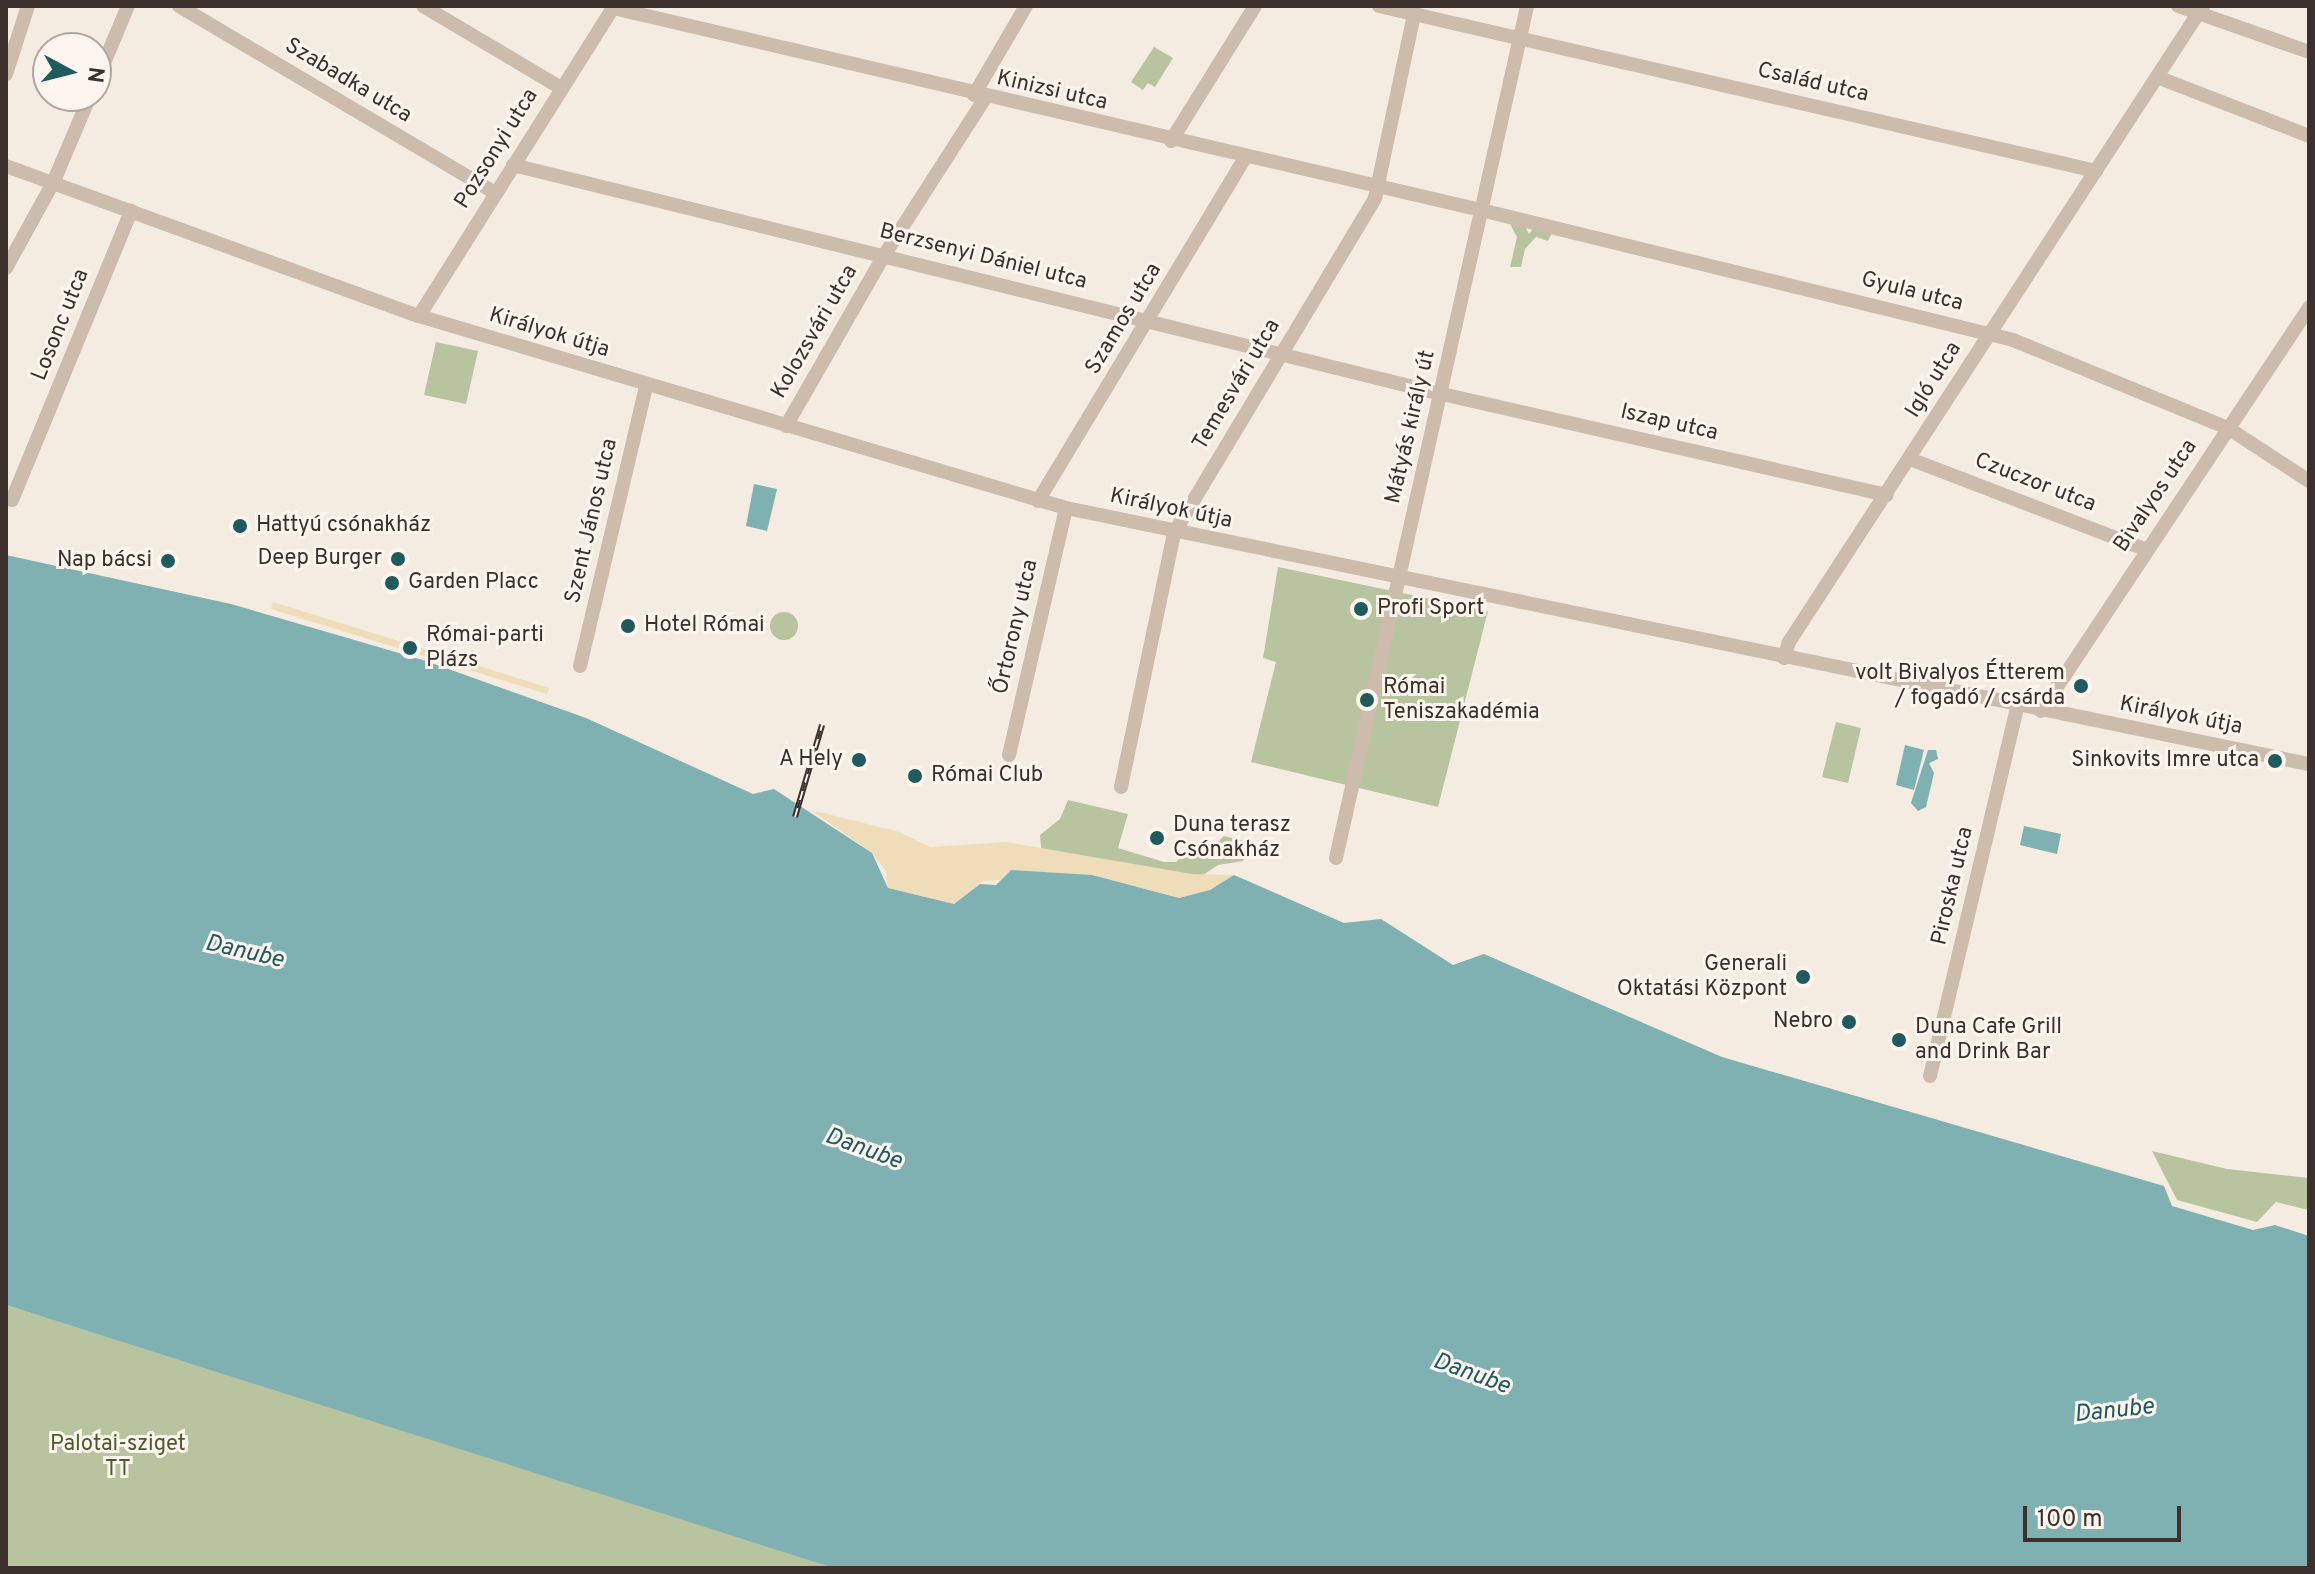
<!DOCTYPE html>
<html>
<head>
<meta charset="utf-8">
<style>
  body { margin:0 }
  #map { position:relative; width:2315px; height:1574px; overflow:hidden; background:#f4ebe1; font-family:Overpass,sans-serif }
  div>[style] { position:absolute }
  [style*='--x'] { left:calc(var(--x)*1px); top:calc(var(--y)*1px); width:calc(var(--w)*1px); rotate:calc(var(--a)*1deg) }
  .green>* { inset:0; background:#b8c4a0 }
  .round { border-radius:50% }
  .sand>* { inset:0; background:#efdcb8 }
  .water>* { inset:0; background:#7fb0b2 }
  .minor>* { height:14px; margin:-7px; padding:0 7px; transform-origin:7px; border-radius:7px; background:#cdbbac }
  .rail>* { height:6px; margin-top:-3px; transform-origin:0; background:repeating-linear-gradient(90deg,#fbf5ee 0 9px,#3b302b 0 18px); box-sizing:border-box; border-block:2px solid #3b302b }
  .dots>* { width:22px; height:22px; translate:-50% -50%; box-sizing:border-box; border:4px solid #fbf5ee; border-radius:50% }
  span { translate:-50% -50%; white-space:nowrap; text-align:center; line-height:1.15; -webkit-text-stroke:6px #fbf5ee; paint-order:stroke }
  .street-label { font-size:22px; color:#3b302b }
  .poi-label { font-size:22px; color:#3b302b }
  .left { translate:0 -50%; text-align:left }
  .right { translate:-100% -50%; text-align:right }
  .park-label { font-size:22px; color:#4a5a2e }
  .water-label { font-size:24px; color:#1f5a5e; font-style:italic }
  .frame { position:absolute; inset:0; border:8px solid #3b302b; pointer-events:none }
  .north { position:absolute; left:32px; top:32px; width:80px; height:80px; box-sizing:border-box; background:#fbf5ee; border:2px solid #aea6a0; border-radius:50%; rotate:97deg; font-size:22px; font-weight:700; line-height:32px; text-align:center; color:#3b302b }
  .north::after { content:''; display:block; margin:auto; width:28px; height:36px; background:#1f5a5e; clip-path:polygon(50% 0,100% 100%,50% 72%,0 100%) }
  .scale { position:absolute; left:2023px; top:1506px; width:158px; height:36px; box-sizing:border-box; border:4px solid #3b302b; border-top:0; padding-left:10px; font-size:24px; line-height:28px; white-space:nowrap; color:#3b302b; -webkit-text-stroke:6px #fbf5ee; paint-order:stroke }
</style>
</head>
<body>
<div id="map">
  <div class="green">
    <i style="clip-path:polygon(1154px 47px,1173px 58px,1155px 87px,1148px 83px,1143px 90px,1131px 82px)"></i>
    <i style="clip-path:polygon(1510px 224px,1525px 227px,1529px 234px,1534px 228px,1552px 233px,1548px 241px,1536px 237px,1525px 249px,1521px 267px,1510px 267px,1517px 237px)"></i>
    <i style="clip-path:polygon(436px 342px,478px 351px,466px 404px,424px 395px)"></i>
    <i style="clip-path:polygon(1278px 567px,1488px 611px,1438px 807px,1251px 762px,1276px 662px,1263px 658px)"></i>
    <i class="round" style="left:770px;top:612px;width:28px;height:28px"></i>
    <i style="clip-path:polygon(1836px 722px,1861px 728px,1848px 783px,1822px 777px)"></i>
    <i style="clip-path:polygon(1068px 800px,1128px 814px,1118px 848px,1164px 862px,1176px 862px,1198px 842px,1216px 844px,1224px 836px,1251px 843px,1243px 861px,1218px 865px,1194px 881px,1042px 858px,1040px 835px,1060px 819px)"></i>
    <i style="clip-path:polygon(2152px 1151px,2227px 1169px,2309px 1178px,2309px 1210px,2276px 1202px,2257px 1222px,2177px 1200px)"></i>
    <i style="clip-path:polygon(6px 1305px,788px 1552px,834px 1568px,6px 1568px)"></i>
  </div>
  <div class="sand">
    <i style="clip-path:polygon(273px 602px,549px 688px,547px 694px,271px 609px)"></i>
    <i style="clip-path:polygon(811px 810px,899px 832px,930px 847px,1006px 842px,1192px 874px,1234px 875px,1210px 890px,1179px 898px,1092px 875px,1011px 870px,1000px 880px,983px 881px,954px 904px,888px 888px,886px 871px,872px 853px)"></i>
  </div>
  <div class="water">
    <i style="clip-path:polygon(754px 484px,777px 489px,767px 531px,746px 526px)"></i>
    <i style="clip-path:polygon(6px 555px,231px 604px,423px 660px,586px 718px,753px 794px,774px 789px,872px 853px,888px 888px,954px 904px,980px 884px,996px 885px,1011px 870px,1092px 875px,1179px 898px,1210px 890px,1234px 875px,1344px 923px,1381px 919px,1453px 965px,1484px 954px,1722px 1057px,2164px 1186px,2172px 1206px,2253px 1230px,2275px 1225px,2309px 1236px,2309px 1568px,834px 1568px,6px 1305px)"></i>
    <i style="clip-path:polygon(1905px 745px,1924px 750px,1914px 790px,1896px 785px)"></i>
    <i style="clip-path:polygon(1928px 750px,1936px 750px,1938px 759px,1929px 763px,1934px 773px,1926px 807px,1918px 811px,1911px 803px)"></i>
    <i style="clip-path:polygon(2024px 826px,2061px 834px,2057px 854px,2020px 845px)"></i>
  </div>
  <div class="minor">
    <i style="--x:179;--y:6;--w:367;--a:30.6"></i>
    <i style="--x:423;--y:6;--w:161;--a:30.7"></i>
    <i style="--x:1379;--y:6;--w:736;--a:12.96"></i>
    <i style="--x:2178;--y:6;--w:139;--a:19.3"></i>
    <i style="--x:613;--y:8;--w:891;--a:13.1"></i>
    <i style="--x:1481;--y:210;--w:548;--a:13.73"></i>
    <i style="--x:2013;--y:340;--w:232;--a:22.3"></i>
    <i style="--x:2228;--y:428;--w:97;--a:33.2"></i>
    <i style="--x:6;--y:74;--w:71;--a:-72.1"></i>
    <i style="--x:2157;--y:77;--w:163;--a:21.2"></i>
    <i style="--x:96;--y:82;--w:82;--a:-67.2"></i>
    <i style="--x:974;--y:95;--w:103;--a:-59.7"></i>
    <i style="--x:1171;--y:141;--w:159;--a:-58.1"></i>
    <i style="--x:513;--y:165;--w:957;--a:13.85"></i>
    <i style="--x:1442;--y:394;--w:456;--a:12.8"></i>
    <i style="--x:6;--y:166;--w:439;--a:20"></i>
    <i style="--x:419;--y:316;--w:675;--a:16.53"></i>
    <i style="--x:1066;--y:508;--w:1269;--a:11.64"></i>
    <i style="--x:6;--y:268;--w:97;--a:-61.1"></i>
    <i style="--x:53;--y:183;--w:95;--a:-67"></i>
    <i style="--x:419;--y:316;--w:366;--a:-57.8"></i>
    <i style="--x:786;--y:426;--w:198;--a:-60.1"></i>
    <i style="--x:885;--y:254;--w:185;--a:-57.3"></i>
    <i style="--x:1910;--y:459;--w:252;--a:21"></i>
    <i style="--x:12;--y:500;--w:313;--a:-67.6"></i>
    <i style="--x:1038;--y:501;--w:401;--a:-58.9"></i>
    <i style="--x:1784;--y:658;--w:17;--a:-73"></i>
    <i style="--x:1789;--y:642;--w:759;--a:-56.94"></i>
    <i style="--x:580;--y:666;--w:288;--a:-76.7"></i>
    <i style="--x:2041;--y:711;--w:485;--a:-56.4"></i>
    <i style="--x:1009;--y:755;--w:253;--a:-77"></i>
    <i style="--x:1121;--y:787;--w:259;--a:-78.2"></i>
    <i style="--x:1174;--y:533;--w:391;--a:-59"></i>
    <i style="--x:1375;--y:198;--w:187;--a:-78"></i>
    <i style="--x:1336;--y:858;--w:873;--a:-77.36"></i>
    <i style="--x:1930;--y:1076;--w:381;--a:-76.7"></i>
  </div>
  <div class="rail">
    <i style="--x:795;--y:817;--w:96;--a:-73.6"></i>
  </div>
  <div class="dots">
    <i style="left:240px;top:526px;background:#1f5a5e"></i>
    <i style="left:398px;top:559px;background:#1f5a5e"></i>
    <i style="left:168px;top:561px;background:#1f5a5e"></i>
    <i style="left:392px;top:583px;background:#1f5a5e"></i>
    <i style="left:1361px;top:609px;background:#1f5a5e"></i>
    <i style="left:628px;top:626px;background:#1f5a5e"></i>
    <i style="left:410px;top:648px;background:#1f5a5e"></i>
    <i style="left:2081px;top:686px;background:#1f5a5e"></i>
    <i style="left:1367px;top:700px;background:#1f5a5e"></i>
    <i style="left:859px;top:760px;background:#1f5a5e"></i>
    <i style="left:2275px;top:761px;background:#1f5a5e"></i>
    <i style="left:915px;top:776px;background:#1f5a5e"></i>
    <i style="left:1157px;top:838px;background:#1f5a5e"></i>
    <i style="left:1803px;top:977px;background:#1f5a5e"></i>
    <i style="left:1849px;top:1022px;background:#1f5a5e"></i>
    <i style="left:1899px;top:1040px;background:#1f5a5e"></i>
  </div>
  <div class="street-label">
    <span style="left:348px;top:81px;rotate:31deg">Szabadka utca</span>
    <span style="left:1813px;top:83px;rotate:13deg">Család utca</span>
    <span style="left:1052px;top:91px;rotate:13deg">Kinizsi utca</span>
    <span style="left:497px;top:149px;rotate:-58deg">Pozsonyi utca</span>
    <span style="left:983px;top:257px;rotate:14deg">Berzsenyi Dániel utca</span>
    <span style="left:1912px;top:292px;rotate:14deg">Gyula utca</span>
    <span style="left:1124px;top:319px;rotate:-59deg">Szamos utca</span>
    <span style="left:61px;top:325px;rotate:-68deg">Losonc utca</span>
    <span style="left:815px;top:332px;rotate:-60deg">Kolozsvári utca</span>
    <span style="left:549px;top:333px;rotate:17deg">Királyok útja</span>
    <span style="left:1934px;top:380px;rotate:-58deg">Igló utca</span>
    <span style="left:1237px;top:385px;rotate:-59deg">Temesvári utca</span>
    <span style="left:1669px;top:423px;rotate:13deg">Iszap utca</span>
    <span style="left:1411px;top:427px;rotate:-77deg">Mátyás király út</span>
    <span style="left:2035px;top:483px;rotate:21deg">Czuczor utca</span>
    <span style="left:2156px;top:496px;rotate:-56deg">Bivalyos utca</span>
    <span style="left:1171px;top:509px;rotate:12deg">Királyok útja</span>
    <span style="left:592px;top:521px;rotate:-77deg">Szent János utca</span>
    <span style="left:1016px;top:627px;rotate:-77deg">Őrtorony utca</span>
    <span style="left:2181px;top:716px;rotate:11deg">Királyok útja</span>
    <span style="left:1953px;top:886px;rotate:-77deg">Piroska utca</span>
  </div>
  <div class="poi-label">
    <span class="left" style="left:256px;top:526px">Hattyú csónakház</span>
    <span class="right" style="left:382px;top:559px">Deep Burger</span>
    <span class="right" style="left:152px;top:561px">Nap bácsi</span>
    <span class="left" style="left:408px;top:583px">Garden Placc</span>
    <span class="left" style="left:1377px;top:609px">Profi Sport</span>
    <span class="left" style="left:644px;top:626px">Hotel Római</span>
    <span class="left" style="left:426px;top:648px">Római-parti<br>Plázs</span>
    <span class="right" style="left:2065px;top:686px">volt Bivalyos Étterem<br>/ fogadó / csárda</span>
    <span class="left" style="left:1383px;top:700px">Római<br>Teniszakadémia</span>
    <span class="right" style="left:843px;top:760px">A Hely</span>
    <span class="right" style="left:2259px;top:761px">Sinkovits Imre utca</span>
    <span class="left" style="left:931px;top:776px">Római Club</span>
    <span class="left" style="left:1173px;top:838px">Duna terasz<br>Csónakház</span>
    <span class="right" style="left:1787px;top:977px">Generali<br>Oktatási Központ</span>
    <span class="right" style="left:1833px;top:1022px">Nebro</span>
    <span class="left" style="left:1915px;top:1040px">Duna Cafe Grill<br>and Drink Bar</span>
  </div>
  <div class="park-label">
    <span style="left:118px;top:1457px">Palotai-sziget<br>TT</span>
  </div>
  <div class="water-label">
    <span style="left:244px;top:953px;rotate:13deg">Danube</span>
    <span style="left:863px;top:1150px;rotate:20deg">Danube</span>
    <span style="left:1471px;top:1375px;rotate:20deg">Danube</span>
    <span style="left:2114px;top:1412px;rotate:-6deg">Danube</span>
  </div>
  <div class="frame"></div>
  <div class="north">N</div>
  <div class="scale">100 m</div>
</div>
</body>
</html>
